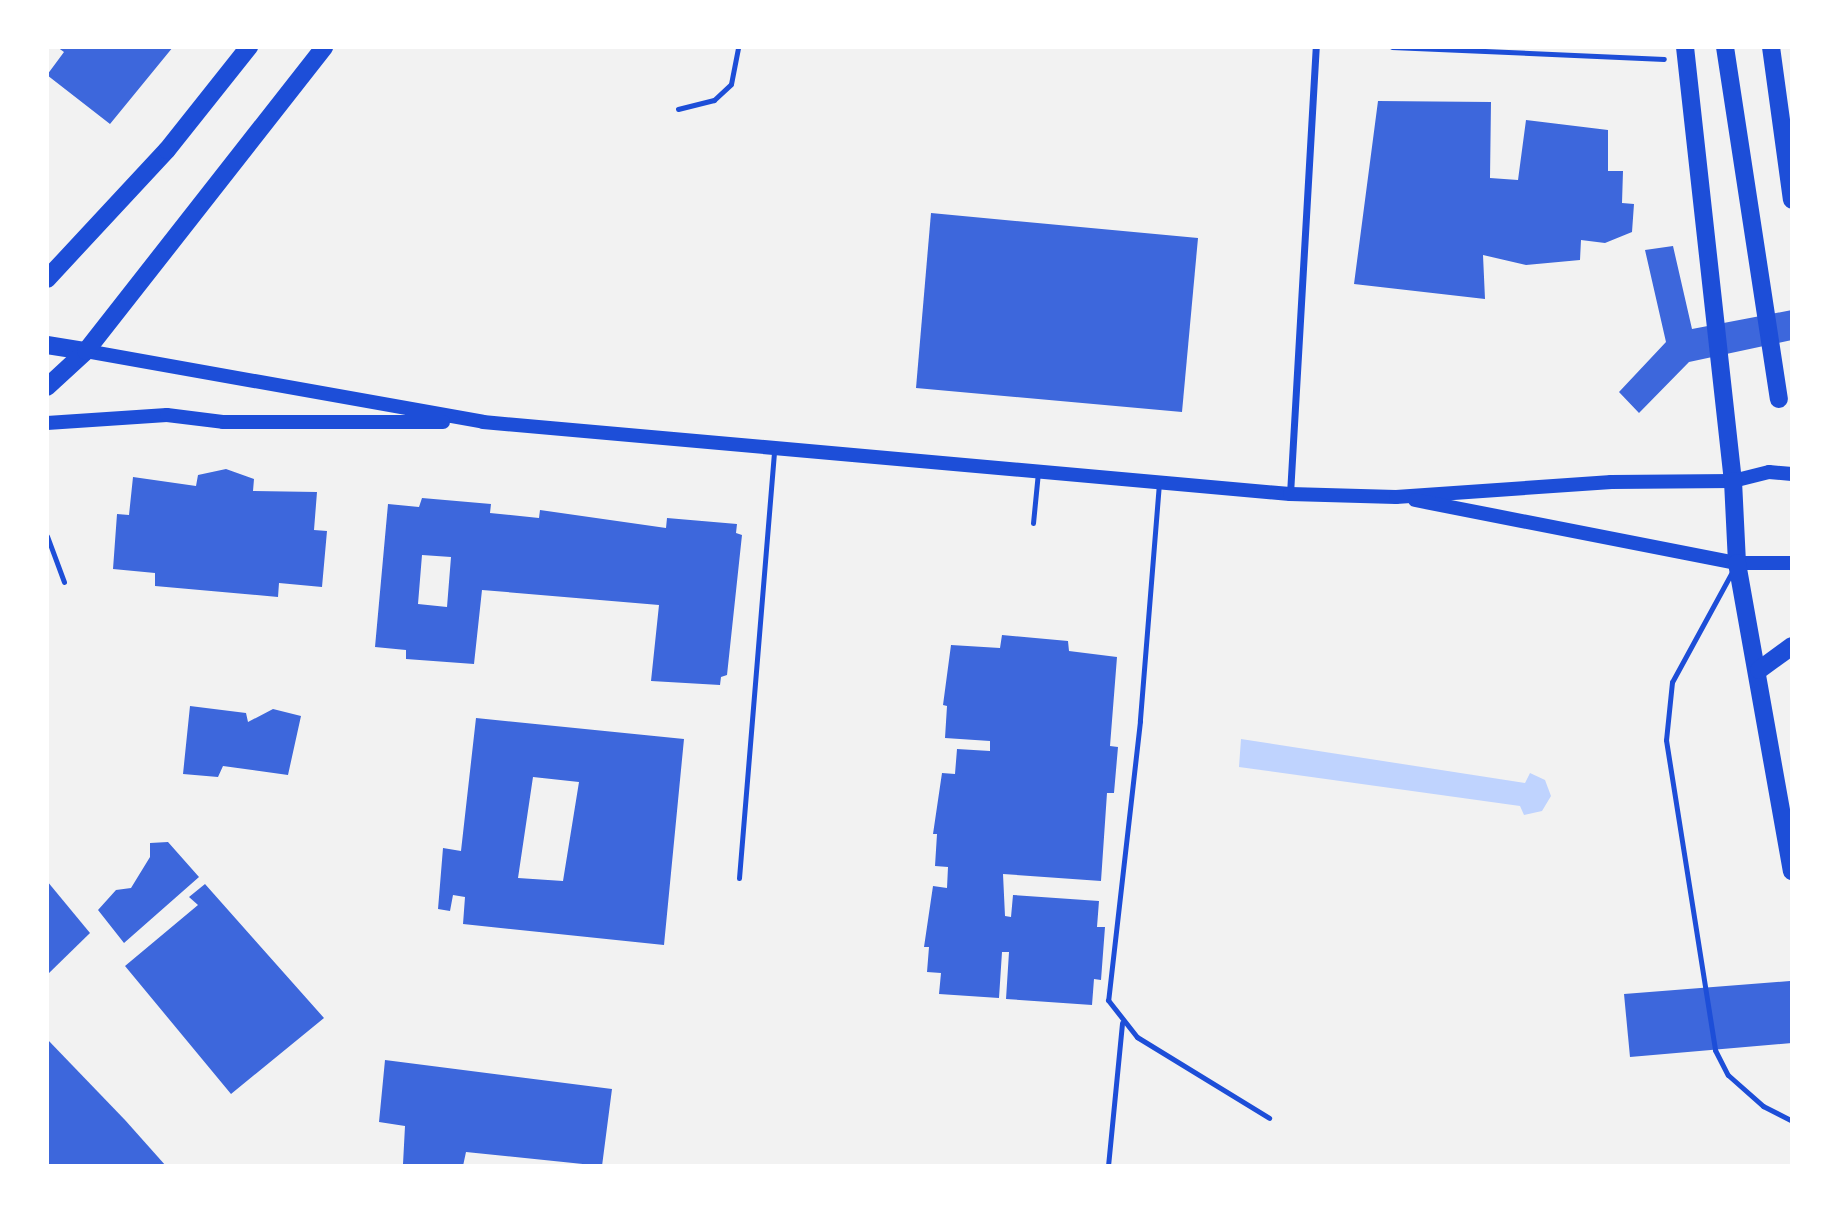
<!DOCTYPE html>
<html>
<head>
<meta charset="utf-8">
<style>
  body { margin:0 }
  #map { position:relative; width:1839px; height:1213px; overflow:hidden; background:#f2f2f2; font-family:"Work Sans",sans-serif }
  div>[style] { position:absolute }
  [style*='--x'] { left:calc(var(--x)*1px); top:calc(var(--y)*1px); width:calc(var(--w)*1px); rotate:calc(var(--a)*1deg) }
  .water>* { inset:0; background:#bfd3fe }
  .building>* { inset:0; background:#3d67dc }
  .path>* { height:4.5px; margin:-2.25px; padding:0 2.25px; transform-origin:2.25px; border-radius:2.25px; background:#1d4ed8 }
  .service>* { height:5px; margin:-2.5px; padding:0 2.5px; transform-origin:2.5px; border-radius:2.5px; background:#1d4ed8 }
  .minor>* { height:7px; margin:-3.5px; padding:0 3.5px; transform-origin:3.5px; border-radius:3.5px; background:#1d4ed8 }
  .secondary>* { height:14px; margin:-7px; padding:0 7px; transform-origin:7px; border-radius:7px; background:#1d4ed8 }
  .primary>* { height:18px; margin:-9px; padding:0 9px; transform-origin:9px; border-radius:9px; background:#1d4ed8 }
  span { translate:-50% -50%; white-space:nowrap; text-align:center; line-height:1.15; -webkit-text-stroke:5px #fff; paint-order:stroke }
  .frame { position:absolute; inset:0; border:49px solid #fff; pointer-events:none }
</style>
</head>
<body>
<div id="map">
  <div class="water">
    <i style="clip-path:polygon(1241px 739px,1525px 783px,1530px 773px,1545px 780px,1551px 796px,1542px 811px,1524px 815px,1520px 806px,1239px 767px)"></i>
  </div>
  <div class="building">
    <i style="clip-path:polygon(57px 47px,173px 47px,110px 124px,47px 75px,64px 52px)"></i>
    <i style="clip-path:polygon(1378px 101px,1491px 102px,1490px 178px,1518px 180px,1526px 120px,1608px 130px,1608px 171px,1623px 171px,1622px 203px,1634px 204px,1632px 232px,1605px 243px,1581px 240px,1580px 260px,1526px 265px,1483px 255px,1485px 299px,1354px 284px)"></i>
    <i style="clip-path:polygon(931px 213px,1198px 238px,1182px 412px,916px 388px)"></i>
    <i style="clip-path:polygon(1673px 246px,1692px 329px,1792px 310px,1792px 340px,1689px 362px,1639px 413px,1619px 392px,1666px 342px,1645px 250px)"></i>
    <i style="clip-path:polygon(226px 469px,254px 479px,253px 491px,317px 492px,314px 530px,327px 531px,322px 587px,279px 583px,278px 597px,155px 586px,155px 573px,113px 569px,117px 514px,129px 515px,133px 477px,196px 486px,198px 475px)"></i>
    <i style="clip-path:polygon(evenodd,422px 498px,491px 504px,490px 513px,539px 518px,540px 510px,666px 528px,667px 518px,737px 524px,736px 533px,742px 535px,727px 675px,721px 677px,720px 685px,651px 681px,659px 605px,482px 590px,474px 664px,406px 659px,406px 650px,375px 647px,388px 504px,419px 507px,422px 498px,422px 555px,451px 557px,447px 607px,418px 604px,422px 555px)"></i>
    <i style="clip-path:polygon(1002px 635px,1068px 641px,1069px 651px,1117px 657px,1110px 746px,1118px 747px,1114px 793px,1107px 793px,1101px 881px,1003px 874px,1005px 916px,1011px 917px,1013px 895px,1099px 901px,1097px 927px,1105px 927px,1101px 980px,1094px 979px,1092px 1005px,1006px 999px,1009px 952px,1002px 952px,999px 998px,939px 994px,941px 973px,927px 972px,929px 947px,924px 947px,933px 886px,947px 888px,948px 867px,935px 866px,937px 834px,933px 834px,942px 773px,955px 774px,957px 749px,990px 751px,990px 741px,945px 738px,947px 706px,943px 705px,951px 645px,1000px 648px)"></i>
    <i style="clip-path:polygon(190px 706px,246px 713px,248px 722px,273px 709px,301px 716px,288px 775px,223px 766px,218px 777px,183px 774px)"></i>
    <i style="clip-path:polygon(evenodd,476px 718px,684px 739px,664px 945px,463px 924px,465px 897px,453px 895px,450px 911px,438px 909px,443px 848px,461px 851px,476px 718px,533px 777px,579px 782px,563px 881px,518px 878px,533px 777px)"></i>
    <i style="clip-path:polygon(168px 842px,199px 877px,124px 943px,98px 910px,116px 890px,131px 888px,150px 857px,150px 843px)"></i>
    <i style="clip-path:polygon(47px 881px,90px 933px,47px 975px)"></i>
    <i style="clip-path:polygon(205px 884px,324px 1018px,231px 1094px,125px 966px,198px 905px,189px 897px)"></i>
    <i style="clip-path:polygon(1790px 981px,1792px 1043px,1630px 1057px,1624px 994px)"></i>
    <i style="clip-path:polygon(47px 1039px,125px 1120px,166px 1166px,47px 1166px)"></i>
    <i style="clip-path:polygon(385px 1060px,612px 1089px,602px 1166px,466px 1152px,463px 1166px,403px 1164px,405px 1126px,379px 1122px)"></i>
  </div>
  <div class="path">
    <i style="--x:1392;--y:47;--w:272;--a:2.5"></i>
  </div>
  <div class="service">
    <i style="--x:678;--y:109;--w:37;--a:-14"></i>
    <i style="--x:714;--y:100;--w:23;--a:-43"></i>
    <i style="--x:731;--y:84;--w:38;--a:-79"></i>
    <i style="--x:1159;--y:483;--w:239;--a:94.6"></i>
    <i style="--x:1140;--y:721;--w:281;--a:96.5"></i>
    <i style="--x:1108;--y:1000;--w:47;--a:51.9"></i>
    <i style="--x:1137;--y:1037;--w:155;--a:31.5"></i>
    <i style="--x:1033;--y:523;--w:51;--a:-84.4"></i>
    <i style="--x:47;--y:536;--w:49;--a:69.7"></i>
    <i style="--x:1732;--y:572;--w:125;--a:118.6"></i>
    <i style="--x:1672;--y:682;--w:58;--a:95.9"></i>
    <i style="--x:1666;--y:740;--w:314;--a:81"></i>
    <i style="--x:1715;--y:1050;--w:28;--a:63"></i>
    <i style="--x:1728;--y:1075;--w:47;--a:41.5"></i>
    <i style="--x:1763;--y:1106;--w:33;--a:27"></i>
    <i style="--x:739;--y:878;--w:429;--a:-85.3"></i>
    <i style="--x:1108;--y:1166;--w:144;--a:-84.4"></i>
  </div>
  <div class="minor">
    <i style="--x:1290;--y:494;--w:448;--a:-86.7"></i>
  </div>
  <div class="secondary">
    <i style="--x:86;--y:351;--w:403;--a:10.1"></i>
    <i style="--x:483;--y:422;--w:810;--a:5.1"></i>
    <i style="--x:1290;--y:494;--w:106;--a:1.6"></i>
    <i style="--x:1396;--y:497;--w:216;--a:-4"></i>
    <i style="--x:1611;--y:482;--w:122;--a:-0.5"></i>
    <i style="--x:1733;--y:481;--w:37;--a:-14"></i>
    <i style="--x:1769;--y:472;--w:23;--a:5"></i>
    <i style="--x:47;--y:423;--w:120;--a:-3.8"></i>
    <i style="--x:167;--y:415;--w:56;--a:7.1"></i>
    <i style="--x:223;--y:422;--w:220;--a:0"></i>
    <i style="--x:1415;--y:500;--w:328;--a:11.1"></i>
    <i style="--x:1737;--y:563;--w:55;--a:0"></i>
  </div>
  <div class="primary">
    <i style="--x:1685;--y:47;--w:437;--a:83.7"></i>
    <i style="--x:1733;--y:481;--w:82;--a:87.2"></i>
    <i style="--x:1737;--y:563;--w:313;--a:79.9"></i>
    <i style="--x:1725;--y:47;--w:356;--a:81.3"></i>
    <i style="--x:1771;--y:47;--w:154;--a:82.2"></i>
    <i style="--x:47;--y:279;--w:176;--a:-47.1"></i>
    <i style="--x:167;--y:150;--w:132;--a:-51.5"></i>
    <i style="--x:47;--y:345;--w:39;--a:9"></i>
    <i style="--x:47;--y:387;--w:53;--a:-42.7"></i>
    <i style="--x:86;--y:351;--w:386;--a:-51.9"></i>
    <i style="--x:1759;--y:670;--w:41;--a:-36"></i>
  </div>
  <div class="frame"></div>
</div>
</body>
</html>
